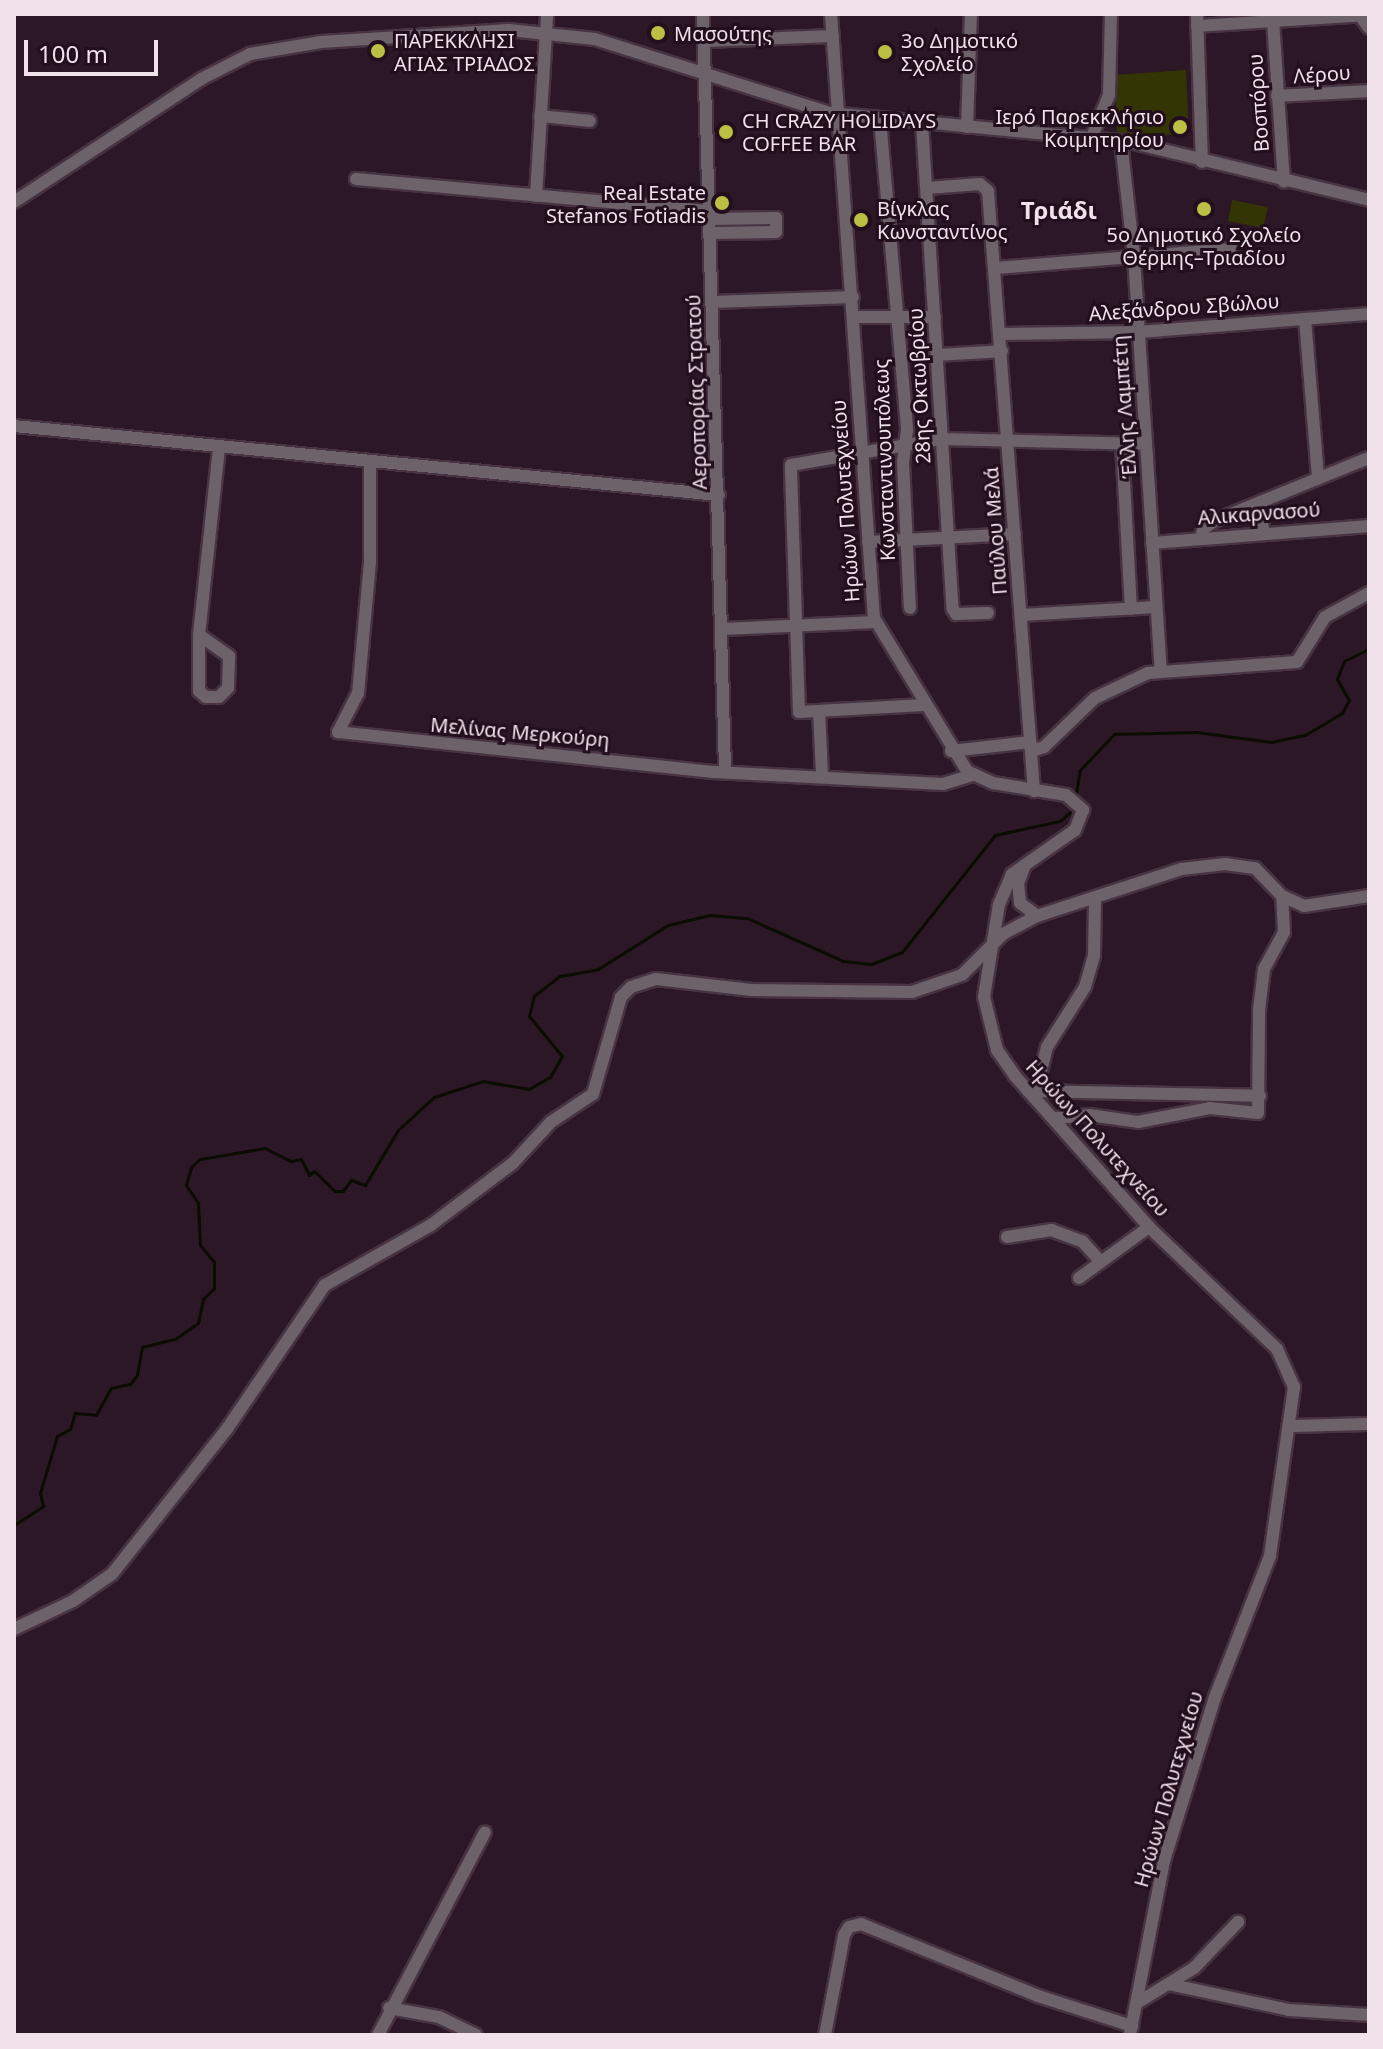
<!DOCTYPE html>
<html>
<head>
<meta charset="utf-8">
<style>
  body { margin:0 }
  #map { position:relative; width:1383px; height:2049px; overflow:hidden; background:#2c1726; font-family:"Noto Sans",sans-serif }
  div>[style] { position:absolute }
  [style*='--x'] { left:calc(var(--x)*1px); top:calc(var(--y)*1px); width:calc(var(--w)*1px); rotate:calc(var(--a)*1deg) }
  .green>* { inset:0; background:#343504 }
  .stream>* { height:3px; margin:-1.5px; padding:0 1.5px; transform-origin:1.5px; border-radius:1.5px; background:#0b0c00 }
  .roads { filter:drop-shadow(2px 0 #473342) drop-shadow(-2px 0 #473342) drop-shadow(0 2px #473342) drop-shadow(0 -2px #473342) }
  .minor>* { height:12px; margin:-6px; padding:0 6px; transform-origin:6px; border-radius:6px; background:#6d6269 }
  .dots>* { width:22px; height:22px; translate:-50% -50%; box-sizing:border-box; border:4px solid #220e1c; border-radius:50% }
  span { translate:-50% -50%; white-space:nowrap; text-align:center; line-height:1.15; -webkit-text-stroke:6px #220e1c; paint-order:stroke }
  .poi-label { font-size:20px; color:#f0e1eb }
  .left { translate:0 -50%; text-align:left }
  .right { translate:-100% -50%; text-align:right }
  .street-label { font-size:20px; color:#f0e1eb }
  .quarter-label { font-size:24px; color:#f0e1eb; font-weight:700 }
  .frame { position:absolute; inset:0; border:16px solid #f0e1eb; pointer-events:none }
  .scale { position:absolute; left:24px; top:40px; width:134px; height:36px; box-sizing:border-box; border:4px solid #f0e1eb; border-top:0; padding-left:10px; font-size:24px; line-height:28px; white-space:nowrap; color:#f0e1eb; -webkit-text-stroke:6px #220e1c; paint-order:stroke }
</style>
</head>
<body>
<div id="map">
  <div class="green">
    <i style="clip-path:polygon(1186px 70px,1189px 135px,1117px 134px,1115px 75px)"></i>
    <i style="clip-path:polygon(1232px 200px,1268px 207px,1263px 228px,1228px 221px)"></i>
  </div>
  <div class="stream">
    <i style="--x:1076;--y:794;--w:24;--a:-81"></i>
    <i style="--x:1080;--y:770;--w:50;--a:-46.6"></i>
    <i style="--x:1114;--y:734;--w:82;--a:-1.4"></i>
    <i style="--x:1196;--y:732;--w:76;--a:7.6"></i>
    <i style="--x:1271;--y:742;--w:35;--a:-12"></i>
    <i style="--x:1305;--y:735;--w:43;--a:-30.7"></i>
    <i style="--x:1342;--y:713;--w:15;--a:-62"></i>
    <i style="--x:1349;--y:700;--w:24;--a:-120"></i>
    <i style="--x:1337;--y:679;--w:19;--a:-69"></i>
    <i style="--x:1344;--y:661;--w:28;--a:-26"></i>
    <i style="--x:14;--y:1525;--w:35;--a:-33"></i>
    <i style="--x:43;--y:1506;--w:13;--a:-103"></i>
    <i style="--x:40;--y:1493;--w:59;--a:-73.4"></i>
    <i style="--x:57;--y:1436;--w:15;--a:-28"></i>
    <i style="--x:70;--y:1429;--w:17;--a:-73"></i>
    <i style="--x:75;--y:1413;--w:21;--a:5"></i>
    <i style="--x:96;--y:1415;--w:31;--a:-61"></i>
    <i style="--x:111;--y:1388;--w:19;--a:-12"></i>
    <i style="--x:130;--y:1384;--w:11;--a:-52"></i>
    <i style="--x:137;--y:1375;--w:28;--a:-80"></i>
    <i style="--x:142;--y:1347;--w:34;--a:-14"></i>
    <i style="--x:175;--y:1339;--w:28;--a:-35"></i>
    <i style="--x:198;--y:1323;--w:25;--a:-78"></i>
    <i style="--x:203;--y:1299;--w:16;--a:-45"></i>
    <i style="--x:214;--y:1288;--w:26;--a:-90"></i>
    <i style="--x:214;--y:1262;--w:22;--a:-129"></i>
    <i style="--x:200;--y:1245;--w:42;--a:-92.7"></i>
    <i style="--x:198;--y:1203;--w:22;--a:-124"></i>
    <i style="--x:186;--y:1185;--w:19;--a:-74"></i>
    <i style="--x:191;--y:1167;--w:12;--a:-42"></i>
    <i style="--x:200;--y:1159;--w:66;--a:-9.6"></i>
    <i style="--x:265;--y:1148;--w:29;--a:27"></i>
    <i style="--x:291;--y:1161;--w:10;--a:-11"></i>
    <i style="--x:301;--y:1159;--w:18;--a:63"></i>
    <i style="--x:309;--y:1175;--w:6;--a:-39"></i>
    <i style="--x:314;--y:1171;--w:29;--a:44"></i>
    <i style="--x:335;--y:1191;--w:8;--a:0"></i>
    <i style="--x:343;--y:1191;--w:14;--a:-54"></i>
    <i style="--x:351;--y:1180;--w:15;--a:20"></i>
    <i style="--x:365;--y:1185;--w:64;--a:-59"></i>
    <i style="--x:398;--y:1130;--w:49;--a:-42.5"></i>
    <i style="--x:434;--y:1097;--w:52;--a:-18.1"></i>
    <i style="--x:483;--y:1081;--w:47;--a:9.9"></i>
    <i style="--x:529;--y:1089;--w:24;--a:-30"></i>
    <i style="--x:550;--y:1077;--w:24;--a:-60"></i>
    <i style="--x:562;--y:1056;--w:52;--a:-129.5"></i>
    <i style="--x:529;--y:1016;--w:21;--a:-76"></i>
    <i style="--x:534;--y:996;--w:33;--a:-38"></i>
    <i style="--x:560;--y:976;--w:39;--a:-10"></i>
    <i style="--x:598;--y:969;--w:83;--a:-32.2"></i>
    <i style="--x:668;--y:925;--w:43;--a:-13.4"></i>
    <i style="--x:710;--y:915;--w:37;--a:5"></i>
    <i style="--x:747;--y:918;--w:105;--a:24.1"></i>
    <i style="--x:843;--y:961;--w:28;--a:6"></i>
    <i style="--x:871;--y:964;--w:33;--a:-21"></i>
    <i style="--x:902;--y:952;--w:149;--a:-51.5"></i>
    <i style="--x:995;--y:835;--w:66;--a:-12.2"></i>
    <i style="--x:1060;--y:821;--w:13;--a:-42"></i>
  </div>
  <div class="roads">
    <div class="minor">
      <i style="--x:703;--y:14;--w:756;--a:88.33"></i>
      <i style="--x:831;--y:14;--w:606;--a:85.93"></i>
      <i style="--x:874;--y:618;--w:179;--a:58.7"></i>
      <i style="--x:967;--y:771;--w:29;--a:25"></i>
      <i style="--x:993;--y:783;--w:74;--a:9.3"></i>
      <i style="--x:1066;--y:795;--w:23;--a:41"></i>
      <i style="--x:1083;--y:810;--w:22;--a:112"></i>
      <i style="--x:1075;--y:830;--w:77;--a:145.1"></i>
      <i style="--x:1012;--y:874;--w:33;--a:113"></i>
      <i style="--x:999;--y:904;--w:94;--a:99.2"></i>
      <i style="--x:984;--y:997;--w:55;--a:76.2"></i>
      <i style="--x:997;--y:1050;--w:32;--a:55"></i>
      <i style="--x:1015;--y:1076;--w:202;--a:48.4"></i>
      <i style="--x:1149;--y:1227;--w:177;--a:43.6"></i>
      <i style="--x:1277;--y:1349;--w:42;--a:65.9"></i>
      <i style="--x:1294;--y:1387;--w:171;--a:98.1"></i>
      <i style="--x:1270;--y:1556;--w:151;--a:111.3"></i>
      <i style="--x:1215;--y:1697;--w:172;--a:107.3"></i>
      <i style="--x:1164;--y:1861;--w:177;--a:101.1"></i>
      <i style="--x:1197;--y:14;--w:148;--a:88.1"></i>
      <i style="--x:1359;--y:14;--w:17;--a:54"></i>
      <i style="--x:1273;--y:21;--w:161;--a:86.1"></i>
      <i style="--x:1197;--y:26;--w:172;--a:-3.7"></i>
      <i style="--x:704;--y:41;--w:129;--a:-2.2"></i>
      <i style="--x:1277;--y:96;--w:92;--a:-3.1"></i>
      <i style="--x:540;--y:116;--w:50;--a:5.7"></i>
      <i style="--x:880;--y:119;--w:312;--a:85"></i>
      <i style="--x:907;--y:430;--w:32;--a:97"></i>
      <i style="--x:903;--y:462;--w:146;--a:87.3"></i>
      <i style="--x:922;--y:123;--w:487;--a:86.4"></i>
      <i style="--x:953;--y:609;--w:6;--a:59"></i>
      <i style="--x:956;--y:614;--w:32;--a:-2"></i>
      <i style="--x:967;--y:127;--w:113;--a:-88"></i>
      <i style="--x:1091;--y:139;--w:48;--a:-67.8"></i>
      <i style="--x:1109;--y:95;--w:81;--a:-88.6"></i>
      <i style="--x:1121;--y:141;--w:117;--a:83.6"></i>
      <i style="--x:1134;--y:257;--w:415;--a:86.3"></i>
      <i style="--x:356;--y:179;--w:355;--a:5.2"></i>
      <i style="--x:927;--y:188;--w:53;--a:-4.3"></i>
      <i style="--x:980;--y:184;--w:11;--a:41"></i>
      <i style="--x:988;--y:191;--w:602;--a:85.62"></i>
      <i style="--x:536;--y:196;--w:182;--a:-86.5"></i>
      <i style="--x:14;--y:202;--w:224;--a:-33.3"></i>
      <i style="--x:201;--y:79;--w:55;--a:-27"></i>
      <i style="--x:250;--y:54;--w:72;--a:-9.6"></i>
      <i style="--x:321;--y:42;--w:188;--a:-3.7"></i>
      <i style="--x:509;--y:30;--w:86;--a:6"></i>
      <i style="--x:595;--y:39;--w:246;--a:17.5"></i>
      <i style="--x:830;--y:113;--w:301;--a:5.5"></i>
      <i style="--x:1130;--y:142;--w:246;--a:13.6"></i>
      <i style="--x:710;--y:219;--w:66;--a:-0.9"></i>
      <i style="--x:776;--y:218;--w:14;--a:90"></i>
      <i style="--x:776;--y:232;--w:65;--a:179.1"></i>
      <i style="--x:996;--y:268;--w:236;--a:-4.6"></i>
      <i style="--x:713;--y:302;--w:140;--a:-2"></i>
      <i style="--x:854;--y:317;--w:81;--a:0"></i>
      <i style="--x:1305;--y:319;--w:160;--a:85.3"></i>
      <i style="--x:1001;--y:334;--w:138;--a:-0.8"></i>
      <i style="--x:1139;--y:332;--w:231;--a:-4.5"></i>
      <i style="--x:937;--y:355;--w:65;--a:-3.5"></i>
      <i style="--x:14;--y:426;--w:708;--a:5.59"></i>
      <i style="--x:1122;--y:444;--w:165;--a:86.9"></i>
      <i style="--x:370;--y:463;--w:99;--a:90"></i>
      <i style="--x:370;--y:562;--w:132;--a:95.2"></i>
      <i style="--x:358;--y:693;--w:44;--a:117.1"></i>
      <i style="--x:338;--y:732;--w:378;--a:6.1"></i>
      <i style="--x:714;--y:772;--w:229;--a:3"></i>
      <i style="--x:943;--y:784;--w:31;--a:-17"></i>
      <i style="--x:1259;--y:503;--w:30;--a:81"></i>
      <i style="--x:1201;--y:538;--w:9;--a:-77"></i>
      <i style="--x:1203;--y:529;--w:16;--a:-35"></i>
      <i style="--x:1216;--y:520;--w:165;--a:-22.1"></i>
      <i style="--x:868;--y:542;--w:147;--a:-3.1"></i>
      <i style="--x:1152;--y:543;--w:218;--a:-4.5"></i>
      <i style="--x:1021;--y:615;--w:135;--a:-3.4"></i>
      <i style="--x:723;--y:629;--w:152;--a:-2.6"></i>
      <i style="--x:199;--y:635;--w:56;--a:90"></i>
      <i style="--x:199;--y:691;--w:9;--a:41"></i>
      <i style="--x:206;--y:697;--w:13;--a:0"></i>
      <i style="--x:219;--y:697;--w:13;--a:-45"></i>
      <i style="--x:228;--y:688;--w:32;--a:-88"></i>
      <i style="--x:229;--y:656;--w:37;--a:-145"></i>
      <i style="--x:199;--y:635;--w:188;--a:-83.9"></i>
      <i style="--x:924;--y:705;--w:125;--a:176.8"></i>
      <i style="--x:799;--y:712;--w:247;--a:-91.9"></i>
      <i style="--x:791;--y:465;--w:153;--a:-9.8"></i>
      <i style="--x:942;--y:439;--w:204;--a:1.4"></i>
      <i style="--x:819;--y:711;--w:64;--a:87.3"></i>
      <i style="--x:951;--y:751;--w:80;--a:-6.5"></i>
      <i style="--x:1031;--y:751;--w:14;--a:-17"></i>
      <i style="--x:1044;--y:747;--w:71;--a:-43.9"></i>
      <i style="--x:1095;--y:698;--w:59;--a:-25.3"></i>
      <i style="--x:1148;--y:673;--w:149;--a:-4.2"></i>
      <i style="--x:1297;--y:662;--w:53;--a:-58.1"></i>
      <i style="--x:1325;--y:617;--w:50;--a:-28.6"></i>
      <i style="--x:1025;--y:865;--w:19;--a:111"></i>
      <i style="--x:1018;--y:883;--w:20;--a:84"></i>
      <i style="--x:1020;--y:903;--w:21;--a:37"></i>
      <i style="--x:1037;--y:916;--w:152;--a:-18"></i>
      <i style="--x:1182;--y:869;--w:43;--a:-6.6"></i>
      <i style="--x:1225;--y:864;--w:30;--a:8"></i>
      <i style="--x:1255;--y:868;--w:39;--a:46"></i>
      <i style="--x:1282;--y:896;--w:24;--a:24"></i>
      <i style="--x:1304;--y:906;--w:66;--a:-8.7"></i>
      <i style="--x:1028;--y:1091;--w:232;--a:1.2"></i>
      <i style="--x:1035;--y:1095;--w:49;--a:-76"></i>
      <i style="--x:1047;--y:1047;--w:71;--a:-57.7"></i>
      <i style="--x:1085;--y:987;--w:32;--a:-74"></i>
      <i style="--x:1094;--y:956;--w:58;--a:-89"></i>
      <i style="--x:1056;--y:1118;--w:33;--a:-5"></i>
      <i style="--x:1089;--y:1115;--w:49;--a:8.1"></i>
      <i style="--x:1138;--y:1122;--w:73;--a:-11"></i>
      <i style="--x:1210;--y:1108;--w:48;--a:5.9"></i>
      <i style="--x:1258;--y:1113;--w:103;--a:-89.4"></i>
      <i style="--x:1259;--y:1010;--w:41;--a:-83"></i>
      <i style="--x:1264;--y:969;--w:42;--a:-61.6"></i>
      <i style="--x:1284;--y:932;--w:36;--a:-93"></i>
      <i style="--x:1007;--y:1237;--w:45;--a:-9"></i>
      <i style="--x:1051;--y:1230;--w:33;--a:20"></i>
      <i style="--x:1082;--y:1241;--w:28;--a:48"></i>
      <i style="--x:1079;--y:1278;--w:87;--a:-36.1"></i>
      <i style="--x:1291;--y:1426;--w:78;--a:-1.5"></i>
      <i style="--x:14;--y:1629;--w:65;--a:-25.4"></i>
      <i style="--x:73;--y:1601;--w:47;--a:-34.7"></i>
      <i style="--x:112;--y:1574;--w:185;--a:-51.6"></i>
      <i style="--x:227;--y:1429;--w:174;--a:-55.8"></i>
      <i style="--x:325;--y:1285;--w:122;--a:-29.5"></i>
      <i style="--x:431;--y:1225;--w:103;--a:-37.1"></i>
      <i style="--x:513;--y:1163;--w:56;--a:-47.2"></i>
      <i style="--x:551;--y:1122;--w:50;--a:-33.7"></i>
      <i style="--x:593;--y:1094;--w:101;--a:-73.9"></i>
      <i style="--x:621;--y:997;--w:14;--a:-45"></i>
      <i style="--x:631;--y:987;--w:26;--a:-18"></i>
      <i style="--x:656;--y:979;--w:96;--a:6.6"></i>
      <i style="--x:751;--y:990;--w:161;--a:0.7"></i>
      <i style="--x:912;--y:992;--w:53;--a:-18.8"></i>
      <i style="--x:962;--y:975;--w:58;--a:-45"></i>
      <i style="--x:1003;--y:934;--w:38;--a:-28"></i>
      <i style="--x:1168;--y:1984;--w:124;--a:12.1"></i>
      <i style="--x:1289;--y:2010;--w:80;--a:3.6"></i>
      <i style="--x:1137;--y:2003;--w:67;--a:-31.6"></i>
      <i style="--x:1194;--y:1968;--w:64;--a:-46.3"></i>
      <i style="--x:389;--y:2008;--w:51;--a:10.2"></i>
      <i style="--x:439;--y:2017;--w:41;--a:25.9"></i>
      <i style="--x:378;--y:2035;--w:229;--a:-62.2"></i>
      <i style="--x:825;--y:2035;--w:102;--a:-79.2"></i>
      <i style="--x:844;--y:1935;--w:9;--a:-58"></i>
      <i style="--x:849;--y:1927;--w:12;--a:-14"></i>
      <i style="--x:861;--y:1924;--w:191;--a:22.1"></i>
      <i style="--x:1038;--y:1996;--w:99;--a:17.7"></i>
    </div>
  </div>
  <div class="dots">
    <i style="left:658px;top:33px;background:#bbc045"></i>
    <i style="left:378px;top:51px;background:#bbc045"></i>
    <i style="left:885px;top:52px;background:#bbc045"></i>
    <i style="left:1180px;top:127px;background:#bbc045"></i>
    <i style="left:726px;top:132px;background:#bbc045"></i>
    <i style="left:722px;top:203px;background:#bbc045"></i>
    <i style="left:1204px;top:209px;background:#bbc045"></i>
    <i style="left:861px;top:220px;background:#bbc045"></i>
  </div>
  <div class="poi-label">
    <span class="left" style="left:674px;top:33px">Μασούτης</span>
    <span class="left" style="left:394px;top:52px">ΠΑΡΕΚΚΛΗΣΙ<br>ΑΓΙΑΣ ΤΡΙΑΔΟΣ</span>
    <span class="left" style="left:901px;top:52px">3ο Δημοτικό<br>Σχολείο</span>
    <span class="right" style="left:1164px;top:128px">Ιερό Παρεκκλήσιο<br>Κοιμητηρίου</span>
    <span class="left" style="left:742px;top:132px">CH CRAZY HOLIDAYS<br>COFFEE BAR</span>
    <span class="right" style="left:706px;top:204px">Real Estate<br>Stefanos Fotiadis</span>
    <span class="left" style="left:877px;top:220px">Βίγκλας<br>Κωνσταντίνος</span>
    <span style="left:1204px;top:246px">5ο Δημοτικό Σχολείο<br>Θέρμης–Τριαδίου</span>
  </div>
  <div class="street-label">
    <span style="left:1322px;top:74px;rotate:-4deg">Λέρου</span>
    <span style="left:1258px;top:103px;rotate:-94deg">Βοσπόρου</span>
    <span style="left:1184px;top:307px;rotate:-4deg">Αλεξάνδρου Σβώλου</span>
    <span style="left:919px;top:386px;rotate:-93deg">28ης Οκτωβρίου</span>
    <span style="left:696px;top:392px;rotate:-92deg">Αεροπορίας Στρατού</span>
    <span style="left:1124px;top:407px;rotate:-94deg">Έλλης Λαμπέτη</span>
    <span style="left:884px;top:460px;rotate:-92deg">Κωνσταντινουπόλεως</span>
    <span style="left:845px;top:501px;rotate:-94deg">Ηρώων Πολυτεχνείου</span>
    <span style="left:1259px;top:513px;rotate:-4deg">Αλικαρνασού</span>
    <span style="left:995px;top:531px;rotate:-94deg">Παύλου Μελά</span>
    <span style="left:520px;top:732px;rotate:5deg">Μελίνας Μερκούρη</span>
    <span style="left:1098px;top:1138px;rotate:48deg">Ηρώων Πολυτεχνείου</span>
    <span style="left:1168px;top:1789px;rotate:-74deg">Ηρώων Πολυτεχνείου</span>
  </div>
  <div class="quarter-label">
    <span style="left:1059px;top:210px">Τριάδι</span>
  </div>
  <div class="frame"></div>
  <div class="scale">100 m</div>
</div>
</body>
</html>
